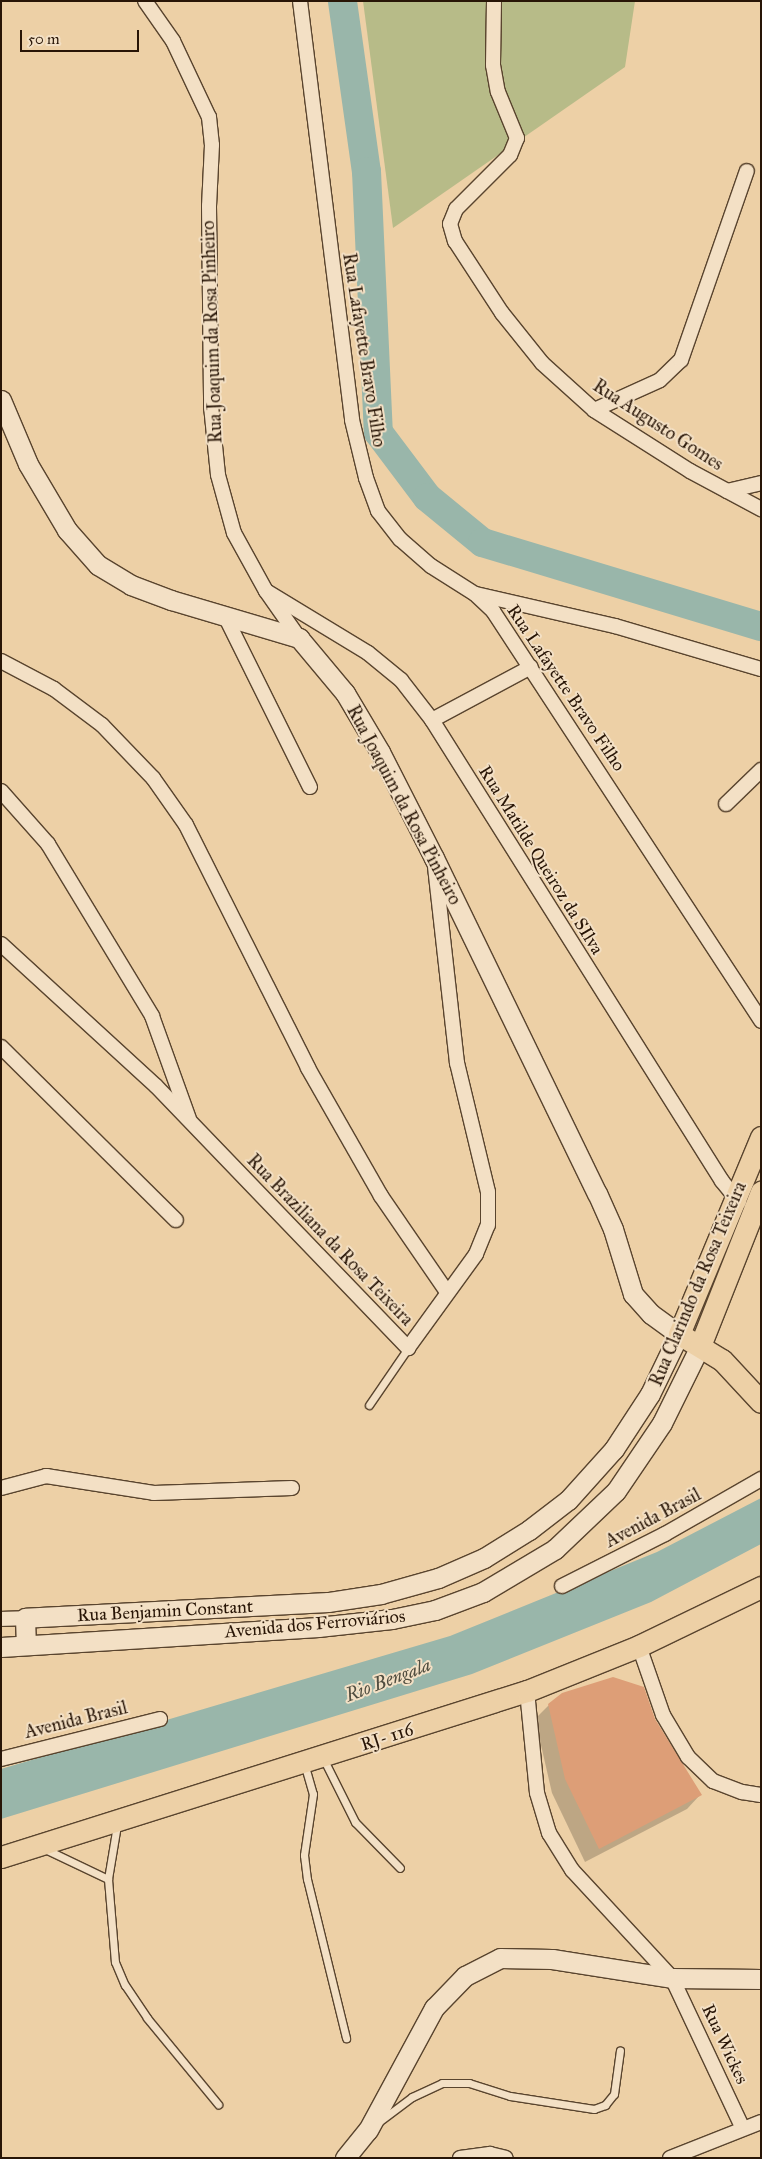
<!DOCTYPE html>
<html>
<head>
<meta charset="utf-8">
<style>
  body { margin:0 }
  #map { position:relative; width:762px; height:2159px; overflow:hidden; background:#edd0a6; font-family:"IM FELL Great Primer",serif }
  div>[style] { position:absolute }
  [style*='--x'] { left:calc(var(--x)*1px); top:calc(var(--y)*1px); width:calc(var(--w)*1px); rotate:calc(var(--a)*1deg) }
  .green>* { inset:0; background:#b7bb88 }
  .water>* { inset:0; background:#99b6aa }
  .shadow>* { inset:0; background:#0003 }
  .river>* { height:29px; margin:-14.5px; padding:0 14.5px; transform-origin:14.5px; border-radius:14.5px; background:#99b6aa }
  .building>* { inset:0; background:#dd9e77 }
  .roads { filter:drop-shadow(1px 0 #59442e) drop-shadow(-1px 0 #59442e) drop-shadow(0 1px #59442e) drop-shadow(0 -1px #59442e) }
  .lane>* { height:7px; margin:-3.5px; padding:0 3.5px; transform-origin:3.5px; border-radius:3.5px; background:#f3e0c5 }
  .street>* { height:14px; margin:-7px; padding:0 7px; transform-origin:7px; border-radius:7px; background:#f3e0c5 }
  .secondary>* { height:19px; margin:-9.5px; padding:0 9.5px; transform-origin:9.5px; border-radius:9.5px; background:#f3e0c5 }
  .primary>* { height:21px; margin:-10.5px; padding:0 10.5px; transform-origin:10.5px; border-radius:10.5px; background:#edd0a6 }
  span { translate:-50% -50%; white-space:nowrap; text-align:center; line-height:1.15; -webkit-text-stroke:4px #f3e0c5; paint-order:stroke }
  .street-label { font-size:18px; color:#281506 }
  .water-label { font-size:19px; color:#504d3f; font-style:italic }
  .frame { position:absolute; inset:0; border:2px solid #281506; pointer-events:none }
  .scale { position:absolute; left:20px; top:30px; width:119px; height:22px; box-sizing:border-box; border:2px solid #281506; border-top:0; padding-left:6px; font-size:15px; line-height:18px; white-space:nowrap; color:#281506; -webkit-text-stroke:4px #f3e0c5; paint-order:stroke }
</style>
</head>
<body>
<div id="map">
  <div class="green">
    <i style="clip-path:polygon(363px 1px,635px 1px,625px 67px,393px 228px)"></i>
  </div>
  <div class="water">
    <i style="clip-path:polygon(761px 1498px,761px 1544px,651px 1602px,472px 1674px,1px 1819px,1px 1769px,450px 1636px,657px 1552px)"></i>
  </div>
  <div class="shadow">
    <i style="clip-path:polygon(549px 1705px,654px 1720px,700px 1795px,687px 1809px,585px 1862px,552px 1793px,535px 1719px)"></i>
  </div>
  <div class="river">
    <i style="--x:342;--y:1;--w:172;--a:82"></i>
    <i style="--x:366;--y:171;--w:261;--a:87.4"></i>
    <i style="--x:378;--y:432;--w:81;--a:53"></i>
    <i style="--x:427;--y:497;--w:71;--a:39.3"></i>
    <i style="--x:482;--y:542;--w:291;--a:16.8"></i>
  </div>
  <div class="building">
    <i style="clip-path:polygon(613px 1677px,644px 1687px,655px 1719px,702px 1795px,599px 1849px,565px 1779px,548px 1704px,562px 1693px)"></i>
  </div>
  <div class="roads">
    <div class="lane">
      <i style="--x:369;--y:1405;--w:69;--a:-55.6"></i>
      <i style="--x:323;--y:1758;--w:72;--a:63.4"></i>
      <i style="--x:355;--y:1822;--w:64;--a:45.6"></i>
      <i style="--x:304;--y:1763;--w:32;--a:74"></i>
      <i style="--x:313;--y:1794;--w:62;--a:98.4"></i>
      <i style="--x:304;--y:1855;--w:24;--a:83"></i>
      <i style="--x:307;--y:1879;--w:164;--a:76.2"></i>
      <i style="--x:117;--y:1825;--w:55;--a:99.5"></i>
      <i style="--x:108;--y:1879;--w:83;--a:85.2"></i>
      <i style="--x:115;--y:1962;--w:25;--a:67"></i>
      <i style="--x:125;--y:1985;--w:40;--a:56"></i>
      <i style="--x:147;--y:2018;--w:112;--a:50.5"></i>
      <i style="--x:45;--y:1849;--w:70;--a:25.5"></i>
      <i style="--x:380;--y:2121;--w:40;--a:-37"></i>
      <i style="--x:412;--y:2097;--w:33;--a:-25"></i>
      <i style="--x:442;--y:2083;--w:27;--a:0"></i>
      <i style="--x:469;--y:2083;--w:43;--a:17.6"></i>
      <i style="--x:510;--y:2096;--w:85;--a:8.8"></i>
      <i style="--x:594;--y:2109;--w:12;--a:-20"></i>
      <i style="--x:605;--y:2105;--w:14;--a:-51"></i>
      <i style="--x:614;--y:2094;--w:44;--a:-82.2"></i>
    </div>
    <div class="street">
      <i style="--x:145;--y:1;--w:49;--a:55"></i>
      <i style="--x:173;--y:41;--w:84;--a:64.7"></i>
      <i style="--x:209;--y:117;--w:28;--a:84"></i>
      <i style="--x:212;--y:145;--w:61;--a:92.8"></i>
      <i style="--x:209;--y:206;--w:200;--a:89.4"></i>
      <i style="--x:211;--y:406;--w:69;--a:84.2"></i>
      <i style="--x:218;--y:475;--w:60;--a:74.6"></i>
      <i style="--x:234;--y:533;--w:66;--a:61.1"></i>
      <i style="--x:266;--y:591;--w:57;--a:54.9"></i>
      <i style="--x:300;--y:1;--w:422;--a:82.9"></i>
      <i style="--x:352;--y:420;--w:60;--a:76.4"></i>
      <i style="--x:366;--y:478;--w:35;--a:70"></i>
      <i style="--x:378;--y:511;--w:36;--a:52"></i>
      <i style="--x:400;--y:539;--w:41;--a:41.1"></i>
      <i style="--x:431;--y:566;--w:52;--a:32.5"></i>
      <i style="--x:475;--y:594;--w:25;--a:43"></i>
      <i style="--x:493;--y:611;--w:490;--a:56.8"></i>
      <i style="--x:494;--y:1;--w:64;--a:90.9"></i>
      <i style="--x:493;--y:65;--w:27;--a:80"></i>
      <i style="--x:498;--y:92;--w:50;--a:67.6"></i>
      <i style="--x:517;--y:138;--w:18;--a:112"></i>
      <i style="--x:510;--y:155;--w:76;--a:135"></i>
      <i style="--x:456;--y:209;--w:16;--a:112"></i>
      <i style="--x:450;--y:224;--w:18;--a:74"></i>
      <i style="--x:455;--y:241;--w:86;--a:56.9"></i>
      <i style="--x:502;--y:313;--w:64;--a:51.3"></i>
      <i style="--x:542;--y:363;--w:70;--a:42.1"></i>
      <i style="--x:594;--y:410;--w:114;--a:32.4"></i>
      <i style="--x:690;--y:471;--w:81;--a:28.2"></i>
      <i style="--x:594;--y:410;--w:72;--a:-24.4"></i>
      <i style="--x:660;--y:380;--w:29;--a:-44"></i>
      <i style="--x:681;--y:360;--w:200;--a:-70.8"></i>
      <i style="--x:727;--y:491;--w:35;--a:-13"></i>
      <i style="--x:266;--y:591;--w:119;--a:31.3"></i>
      <i style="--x:368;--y:653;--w:43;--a:39.3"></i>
      <i style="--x:401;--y:680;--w:51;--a:52.2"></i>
      <i style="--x:432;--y:720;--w:545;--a:57.83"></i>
      <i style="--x:722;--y:1181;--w:27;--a:51"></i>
      <i style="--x:476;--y:594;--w:143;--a:13"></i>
      <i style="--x:615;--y:626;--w:152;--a:16.4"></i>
      <i style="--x:225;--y:616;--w:191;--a:63.6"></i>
      <i style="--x:1;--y:661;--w:60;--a:27.8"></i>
      <i style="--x:54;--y:689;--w:60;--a:36.9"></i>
      <i style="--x:102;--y:725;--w:74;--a:46.1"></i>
      <i style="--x:153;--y:778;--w:57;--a:54.9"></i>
      <i style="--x:186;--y:825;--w:272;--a:63.3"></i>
      <i style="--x:308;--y:1068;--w:147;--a:60.3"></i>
      <i style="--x:381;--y:1196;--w:116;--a:55.5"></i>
      <i style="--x:432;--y:720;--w:112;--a:-28.2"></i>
      <i style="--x:1;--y:791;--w:71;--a:48.4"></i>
      <i style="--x:48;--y:844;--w:201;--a:58.8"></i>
      <i style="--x:152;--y:1016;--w:109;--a:70.2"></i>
      <i style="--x:726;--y:804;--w:49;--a:-44.2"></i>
      <i style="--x:1;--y:944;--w:210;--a:42.5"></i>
      <i style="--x:156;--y:1086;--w:364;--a:46.1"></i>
      <i style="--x:408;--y:1348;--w:116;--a:-54.1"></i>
      <i style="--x:476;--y:1254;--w:31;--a:-68"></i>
      <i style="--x:488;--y:1225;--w:33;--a:-90"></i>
      <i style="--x:488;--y:1192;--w:133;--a:-103.5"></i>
      <i style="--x:457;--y:1063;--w:196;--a:-96.4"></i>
      <i style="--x:1;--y:1047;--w:246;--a:44.7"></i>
      <i style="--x:1;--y:1488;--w:47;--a:-14.9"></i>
      <i style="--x:46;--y:1476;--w:109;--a:8.9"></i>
      <i style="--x:154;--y:1493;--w:138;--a:-2.1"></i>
      <i style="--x:562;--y:1586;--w:115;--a:-26.8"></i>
      <i style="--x:665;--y:1534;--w:111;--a:-29.8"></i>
      <i style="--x:1;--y:1619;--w:24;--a:-2"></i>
      <i style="--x:639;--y:1646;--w:73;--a:70.8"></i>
      <i style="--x:663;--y:1715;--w:49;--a:59.2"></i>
      <i style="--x:688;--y:1757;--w:35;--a:44"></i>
      <i style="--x:713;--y:1781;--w:31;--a:21"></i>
      <i style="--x:742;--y:1792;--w:19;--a:9"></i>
      <i style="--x:527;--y:1691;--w:102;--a:84.4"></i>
      <i style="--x:537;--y:1793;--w:42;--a:73.3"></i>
      <i style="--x:549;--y:1833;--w:44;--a:58.1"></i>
      <i style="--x:572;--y:1870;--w:147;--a:47.2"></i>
      <i style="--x:672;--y:1978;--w:165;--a:64.8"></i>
      <i style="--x:1;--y:1759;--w:164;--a:-14.1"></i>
      <i style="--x:460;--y:2158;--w:30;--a:-8"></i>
      <i style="--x:490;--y:2154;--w:16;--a:14"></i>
      <i style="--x:670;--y:2158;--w:98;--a:-21.6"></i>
    </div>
    <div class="secondary">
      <i style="--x:1;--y:400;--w:69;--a:67.1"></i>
      <i style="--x:28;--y:464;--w:77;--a:59.4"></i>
      <i style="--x:67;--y:530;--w:47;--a:48.5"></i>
      <i style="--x:98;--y:565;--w:39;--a:31"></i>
      <i style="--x:131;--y:585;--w:43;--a:20.6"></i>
      <i style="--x:171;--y:600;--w:134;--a:16.5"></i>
      <i style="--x:299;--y:638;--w:72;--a:50.1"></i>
      <i style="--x:345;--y:693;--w:69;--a:59.3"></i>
      <i style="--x:380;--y:752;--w:119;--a:63"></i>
      <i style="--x:434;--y:858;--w:373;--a:64.1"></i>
      <i style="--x:597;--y:1193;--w:39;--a:66"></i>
      <i style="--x:613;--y:1229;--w:68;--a:72.9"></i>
      <i style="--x:633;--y:1294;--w:27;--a:48"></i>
      <i style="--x:651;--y:1314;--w:34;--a:36"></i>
      <i style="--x:679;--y:1334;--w:67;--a:115.8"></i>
      <i style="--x:650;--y:1394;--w:66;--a:123.2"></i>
      <i style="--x:614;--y:1449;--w:69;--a:132"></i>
      <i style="--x:568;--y:1500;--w:49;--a:142.4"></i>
      <i style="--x:529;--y:1530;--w:53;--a:148.1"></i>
      <i style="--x:484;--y:1558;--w:50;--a:156.5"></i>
      <i style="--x:438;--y:1578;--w:59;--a:164.3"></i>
      <i style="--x:381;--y:1594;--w:54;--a:171.4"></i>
      <i style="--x:328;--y:1602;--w:303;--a:177"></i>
      <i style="--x:25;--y:1618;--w:25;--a:88"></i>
      <i style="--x:1;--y:1647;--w:318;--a:-3.6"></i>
      <i style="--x:318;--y:1627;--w:74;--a:-6.2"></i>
      <i style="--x:392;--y:1619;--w:44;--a:-11.8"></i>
      <i style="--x:435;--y:1610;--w:51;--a:-20.6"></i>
      <i style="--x:483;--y:1592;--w:84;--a:-30.8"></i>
      <i style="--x:555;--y:1549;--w:84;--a:-43.6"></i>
      <i style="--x:616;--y:1491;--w:82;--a:-55.9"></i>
      <i style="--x:662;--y:1423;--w:86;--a:-63.7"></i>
      <i style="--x:345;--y:2158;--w:36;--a:-51"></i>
      <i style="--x:368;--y:2130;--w:139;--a:-61.6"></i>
      <i style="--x:434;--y:2008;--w:45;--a:-45.9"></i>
      <i style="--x:465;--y:1976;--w:39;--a:-27"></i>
      <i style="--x:500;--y:1958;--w:52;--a:1.1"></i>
      <i style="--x:552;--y:1959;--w:121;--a:9"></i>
      <i style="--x:672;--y:1978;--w:89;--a:0.6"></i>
    </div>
    <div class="primary">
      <i style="--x:761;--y:1137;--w:213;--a:112.6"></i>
      <i style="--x:679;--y:1334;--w:50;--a:31.2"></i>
      <i style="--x:722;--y:1360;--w:57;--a:47.1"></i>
      <i style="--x:700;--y:1346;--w:166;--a:-68.4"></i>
      <i style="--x:1;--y:1857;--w:552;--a:-17.52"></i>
      <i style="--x:527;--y:1691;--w:121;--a:-21.9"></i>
      <i style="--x:639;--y:1646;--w:136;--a:-25.8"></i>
    </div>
  </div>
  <div class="street-label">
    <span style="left:212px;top:332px;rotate:-92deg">Rua Joaquim da Rosa Pinheiro</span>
    <span style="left:364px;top:350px;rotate:81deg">Rua Lafayette Bravo Filho</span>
    <span style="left:658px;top:425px;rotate:33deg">Rua Augusto Gomes</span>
    <span style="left:566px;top:688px;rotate:56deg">Rua Lafayette Bravo Filho</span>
    <span style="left:404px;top:805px;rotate:62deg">Rua Joaquim da Rosa Pinheiro</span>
    <span style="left:541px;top:860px;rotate:58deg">Rua Matilde Queiroz da SIlva</span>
    <span style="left:330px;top:1240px;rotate:46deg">Rua Braziliana da Rosa Teixeira</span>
    <span style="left:698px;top:1284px;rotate:-67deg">Rua Clarindo da Rosa Teixeira</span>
    <span style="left:653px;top:1518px;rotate:-28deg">Avenida Brasil</span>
    <span style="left:165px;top:1611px;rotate:-3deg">Rua Benjamin Constant</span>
    <span style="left:315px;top:1624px;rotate:-5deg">Avenida dos Ferroviários</span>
    <span style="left:76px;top:1720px;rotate:-14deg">Avenida Brasil</span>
    <span style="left:387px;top:1737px;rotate:-18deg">RJ- 116</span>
    <span style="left:725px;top:2044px;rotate:65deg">Rua Wickes</span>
  </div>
  <div class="water-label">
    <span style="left:388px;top:1680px;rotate:-21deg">Rio Bengala</span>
  </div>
  <div class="frame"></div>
  <div class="scale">50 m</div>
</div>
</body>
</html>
